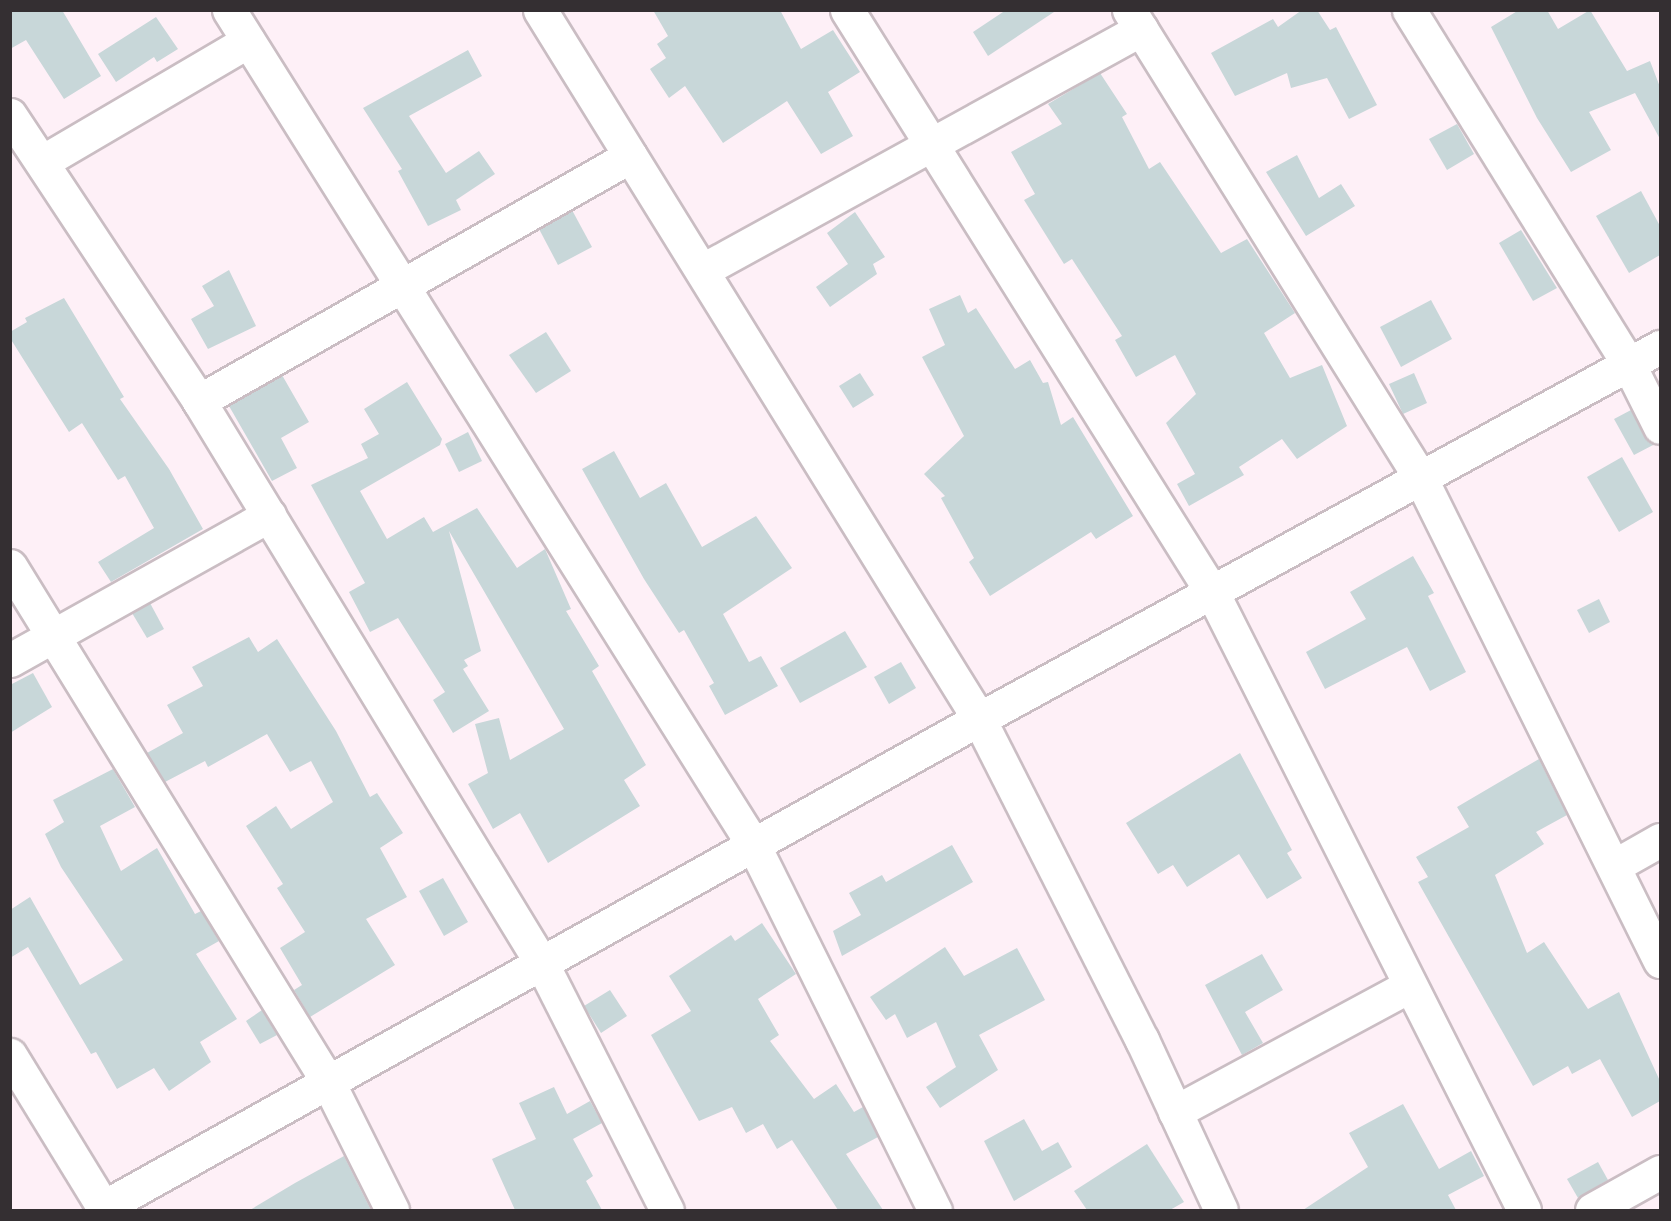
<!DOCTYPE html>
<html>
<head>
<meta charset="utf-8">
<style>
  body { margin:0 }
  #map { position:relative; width:1671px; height:1221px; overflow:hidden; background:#fef0f7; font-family:Quicksand,sans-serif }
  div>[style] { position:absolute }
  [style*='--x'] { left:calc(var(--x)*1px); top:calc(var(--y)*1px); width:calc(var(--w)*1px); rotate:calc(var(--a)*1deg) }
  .building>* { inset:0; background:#c8d7d9 }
  .roads { filter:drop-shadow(2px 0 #cabdc3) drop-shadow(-2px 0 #cabdc3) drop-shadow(0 2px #cabdc3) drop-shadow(0 -2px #cabdc3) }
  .minor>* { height:33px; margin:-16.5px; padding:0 16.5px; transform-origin:16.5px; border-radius:16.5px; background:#fff }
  span { translate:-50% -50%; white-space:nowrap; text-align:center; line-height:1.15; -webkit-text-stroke:6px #fff; paint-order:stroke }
  .frame { position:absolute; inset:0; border:12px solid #342f32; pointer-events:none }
</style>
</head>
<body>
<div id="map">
  <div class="building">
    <i style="clip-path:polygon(10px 10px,62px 10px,101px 76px,64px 99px,26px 40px,10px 49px)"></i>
    <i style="clip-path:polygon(653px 10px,780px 10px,801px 49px,833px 30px,860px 72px,828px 92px,853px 136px,821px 154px,787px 101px,723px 143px,685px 86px,669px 98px,650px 69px,666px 58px,657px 44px,668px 36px)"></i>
    <i style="clip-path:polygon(1006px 10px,1057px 10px,988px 56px,973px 32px)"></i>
    <i style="clip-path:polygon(1302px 10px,1317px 10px,1330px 30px,1336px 27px,1377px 105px,1349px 119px,1327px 78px,1291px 88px,1287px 73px,1235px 96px,1211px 53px,1273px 19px,1278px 27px)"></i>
    <i style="clip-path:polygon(1519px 10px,1547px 10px,1558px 29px,1590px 10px,1627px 71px,1650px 61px,1660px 87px,1660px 139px,1635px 93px,1589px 112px,1611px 150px,1571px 172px,1537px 118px,1491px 27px)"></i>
    <i style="clip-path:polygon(156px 17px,178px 49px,157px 62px,154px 57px,116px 82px,98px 54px)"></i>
    <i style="clip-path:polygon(468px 50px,482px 76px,409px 116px,446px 173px,479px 151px,495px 174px,456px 200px,461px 210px,428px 226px,398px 171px,402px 169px,363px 108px)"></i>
    <i style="clip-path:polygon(1100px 73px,1127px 114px,1122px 117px,1149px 169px,1160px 162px,1221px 253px,1247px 239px,1295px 313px,1264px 333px,1290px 378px,1322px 365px,1347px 426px,1297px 459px,1282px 439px,1239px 467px,1244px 475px,1189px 506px,1177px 484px,1195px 474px,1166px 423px,1196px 394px,1175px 355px,1136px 377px,1115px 340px,1122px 336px,1072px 259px,1064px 264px,1024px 200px,1035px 194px,1011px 152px,1062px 124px,1048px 104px)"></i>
    <i style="clip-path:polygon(1457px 124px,1474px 154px,1447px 170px,1429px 139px)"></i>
    <i style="clip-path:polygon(1297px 155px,1319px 198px,1341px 184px,1355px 206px,1306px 236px,1266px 172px)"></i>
    <i style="clip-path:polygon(1641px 191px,1660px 226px,1660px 255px,1629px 273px,1596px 216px)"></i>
    <i style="clip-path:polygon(572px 210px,592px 247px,558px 265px,539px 229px)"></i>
    <i style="clip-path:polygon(855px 212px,885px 257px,873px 264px,877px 274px,830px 307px,816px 287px,848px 264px,827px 233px)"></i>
    <i style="clip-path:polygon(1521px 230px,1557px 288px,1533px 301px,1499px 243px)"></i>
    <i style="clip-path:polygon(229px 270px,256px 326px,208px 349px,191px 319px,214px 306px,202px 286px)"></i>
    <i style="clip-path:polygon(960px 295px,968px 313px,976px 308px,1015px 369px,1030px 360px,1043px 383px,1048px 382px,1061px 425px,1073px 417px,1133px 516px,1096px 539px,1091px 532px,990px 596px,969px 562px,974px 558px,941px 498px,945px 496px,924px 474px,964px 436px,922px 357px,945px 345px,929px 309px)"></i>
    <i style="clip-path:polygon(64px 298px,124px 397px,120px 399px,169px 469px,203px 529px,111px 582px,98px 562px,154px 528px,125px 476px,118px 480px,82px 423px,69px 432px,10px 338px,10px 332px,27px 322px,25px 318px)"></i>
    <i style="clip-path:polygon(1431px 300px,1452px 339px,1401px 367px,1380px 327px)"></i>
    <i style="clip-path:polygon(546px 332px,571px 371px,536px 393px,509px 355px)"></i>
    <i style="clip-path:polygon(860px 373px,874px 395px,853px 408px,839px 386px)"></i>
    <i style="clip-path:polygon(1414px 373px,1427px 403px,1403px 414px,1389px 384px)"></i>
    <i style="clip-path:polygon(282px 375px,309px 422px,281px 438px,297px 468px,272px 481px,229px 406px)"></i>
    <i style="clip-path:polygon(407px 382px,442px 439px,440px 445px,360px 491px,387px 539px,424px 517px,433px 532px,477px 508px,517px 568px,545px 549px,571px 609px,566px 611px,599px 666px,592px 671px,646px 765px,624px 780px,640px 806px,548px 863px,520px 813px,493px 829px,468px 784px,488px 773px,475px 724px,499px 718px,510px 760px,564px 729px,449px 531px,481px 651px,464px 660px,468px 666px,463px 669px,489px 711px,453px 733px,433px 700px,445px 692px,398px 618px,370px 632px,349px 592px,365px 583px,311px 485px,368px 458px,361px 444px,379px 434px,364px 409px)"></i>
    <i style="clip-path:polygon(1631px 410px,1644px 436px,1655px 444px,1634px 455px,1614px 419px)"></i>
    <i style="clip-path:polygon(468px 432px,482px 461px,459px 472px,445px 444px)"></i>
    <i style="clip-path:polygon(614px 451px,640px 498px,666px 483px,702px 547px,756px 516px,792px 568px,723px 614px,749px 662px,761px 656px,778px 686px,725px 715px,709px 686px,714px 683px,684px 630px,679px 633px,644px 579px,582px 469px)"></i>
    <i style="clip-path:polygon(1622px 457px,1653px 512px,1619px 532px,1587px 477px)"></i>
    <i style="clip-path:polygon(1413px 556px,1434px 593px,1428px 596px,1466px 672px,1430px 691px,1407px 647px,1325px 689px,1306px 652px,1366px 619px,1350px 592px)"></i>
    <i style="clip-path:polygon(1599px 599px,1610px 622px,1589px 633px,1577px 610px)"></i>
    <i style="clip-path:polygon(150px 603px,164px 629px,147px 638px,132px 613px)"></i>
    <i style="clip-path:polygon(845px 631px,867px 667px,800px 703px,780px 668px)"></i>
    <i style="clip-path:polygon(249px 637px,258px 652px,277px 639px,336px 731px,370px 797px,377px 793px,403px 833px,380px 848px,407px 897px,366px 919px,395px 965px,310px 1017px,294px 990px,302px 985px,280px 948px,305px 932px,277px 888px,283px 884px,246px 826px,276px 806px,291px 829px,333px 802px,311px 761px,290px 772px,267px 734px,208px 767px,205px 761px,165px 782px,147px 753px,183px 733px,167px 705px,203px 686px,192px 667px)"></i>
    <i style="clip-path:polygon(901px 662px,916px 688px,889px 704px,874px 677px)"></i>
    <i style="clip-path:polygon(33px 673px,52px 707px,10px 733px,10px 685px)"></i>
    <i style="clip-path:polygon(1240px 753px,1292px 850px,1287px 853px,1302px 878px,1267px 899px,1239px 854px,1187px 887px,1173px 865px,1158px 874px,1126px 823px)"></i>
    <i style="clip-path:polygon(1539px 759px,1567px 815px,1536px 832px,1544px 844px,1495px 875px,1527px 953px,1544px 942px,1588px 1009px,1619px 992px,1660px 1081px,1660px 1101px,1632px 1117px,1600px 1059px,1572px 1074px,1568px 1066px,1533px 1086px,1418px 882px,1428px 877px,1416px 857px,1469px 827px,1457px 807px)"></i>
    <i style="clip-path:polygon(113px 769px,135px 807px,100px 826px,121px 871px,157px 848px,195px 914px,201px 911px,219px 941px,196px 954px,237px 1019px,200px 1042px,211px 1062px,169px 1091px,154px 1068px,117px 1089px,96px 1052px,91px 1054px,28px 947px,10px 958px,10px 910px,30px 897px,80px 985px,123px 960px,61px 867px,45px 834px,64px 822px,53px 800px)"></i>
    <i style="clip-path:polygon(952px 845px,973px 882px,842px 956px,833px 931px,861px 915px,849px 893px,882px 875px,886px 882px)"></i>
    <i style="clip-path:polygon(443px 878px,468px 922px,444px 936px,419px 891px)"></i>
    <i style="clip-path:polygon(762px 923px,796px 974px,758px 999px,779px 1035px,770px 1041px,814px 1099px,836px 1084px,854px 1112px,863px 1107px,878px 1137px,846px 1154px,883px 1210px,838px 1210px,792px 1140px,777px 1149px,763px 1124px,746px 1133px,732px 1107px,699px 1121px,651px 1035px,691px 1011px,669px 976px,731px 935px,735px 941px)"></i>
    <i style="clip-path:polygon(945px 947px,964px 976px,1017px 948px,1045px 1000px,979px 1035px,998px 1070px,940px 1108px,926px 1087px,956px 1067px,936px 1022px,907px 1038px,895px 1014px,886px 1020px,870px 997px)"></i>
    <i style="clip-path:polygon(1262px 954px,1283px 990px,1245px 1012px,1263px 1043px,1242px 1055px,1205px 985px)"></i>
    <i style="clip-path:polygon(610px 990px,627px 1016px,601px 1033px,584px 1006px)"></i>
    <i style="clip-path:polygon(262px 1010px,277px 1035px,260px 1044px,246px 1021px)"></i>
    <i style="clip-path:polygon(554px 1087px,567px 1114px,590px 1101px,602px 1123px,573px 1139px,593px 1176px,586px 1181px,602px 1210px,515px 1210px,492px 1159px,536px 1139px,519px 1103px)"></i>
    <i style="clip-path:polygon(1403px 1104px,1439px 1169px,1471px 1151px,1484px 1176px,1448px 1195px,1456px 1210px,1303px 1210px,1368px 1167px,1349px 1133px)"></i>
    <i style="clip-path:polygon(1024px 1119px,1042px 1151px,1058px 1142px,1072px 1167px,1014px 1201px,984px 1141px)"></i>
    <i style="clip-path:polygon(1147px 1144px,1184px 1202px,1170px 1210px,1087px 1210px,1074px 1191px)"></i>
    <i style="clip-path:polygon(344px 1156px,371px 1210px,250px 1210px,295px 1183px)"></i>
    <i style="clip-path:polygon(1598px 1162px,1608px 1180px,1578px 1198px,1567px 1179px)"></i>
  </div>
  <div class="roads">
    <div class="minor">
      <i style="--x:229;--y:10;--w:987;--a:57.87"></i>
      <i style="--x:754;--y:846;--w:407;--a:63.6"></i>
      <i style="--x:540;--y:10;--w:834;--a:58.23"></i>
      <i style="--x:979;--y:719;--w:360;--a:63.1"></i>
      <i style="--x:1142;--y:1040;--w:187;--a:65.1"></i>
      <i style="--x:847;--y:10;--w:689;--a:57.92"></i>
      <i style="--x:1213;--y:594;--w:690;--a:63.21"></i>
      <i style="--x:1129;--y:10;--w:552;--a:58.09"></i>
      <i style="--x:1421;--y:479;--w:538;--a:63.63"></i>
      <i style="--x:1409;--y:10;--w:418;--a:58.2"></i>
      <i style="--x:1629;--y:365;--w:69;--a:63.4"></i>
      <i style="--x:10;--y:115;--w:343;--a:56.5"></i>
      <i style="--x:199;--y:401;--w:659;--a:58.65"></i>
      <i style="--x:542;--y:964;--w:276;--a:63.1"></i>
      <i style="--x:42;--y:162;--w:239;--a:-30.4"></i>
      <i style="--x:703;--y:270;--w:500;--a:-28.8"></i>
      <i style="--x:199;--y:401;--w:496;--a:-29.6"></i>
      <i style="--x:10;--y:566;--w:606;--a:58.36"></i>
      <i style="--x:328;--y:1082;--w:143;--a:63.4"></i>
      <i style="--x:10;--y:660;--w:297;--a:-29.2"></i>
      <i style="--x:1614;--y:866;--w:53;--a:-29.5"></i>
      <i style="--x:10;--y:1055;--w:182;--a:58.5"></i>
      <i style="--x:1175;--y:1112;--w:266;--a:-28.3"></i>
      <i style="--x:104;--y:1207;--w:1002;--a:-29.15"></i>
      <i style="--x:979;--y:719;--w:776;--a:-28.65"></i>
      <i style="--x:1592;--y:1210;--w:78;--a:-29.2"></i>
    </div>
  </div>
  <div class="frame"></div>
</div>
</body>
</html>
